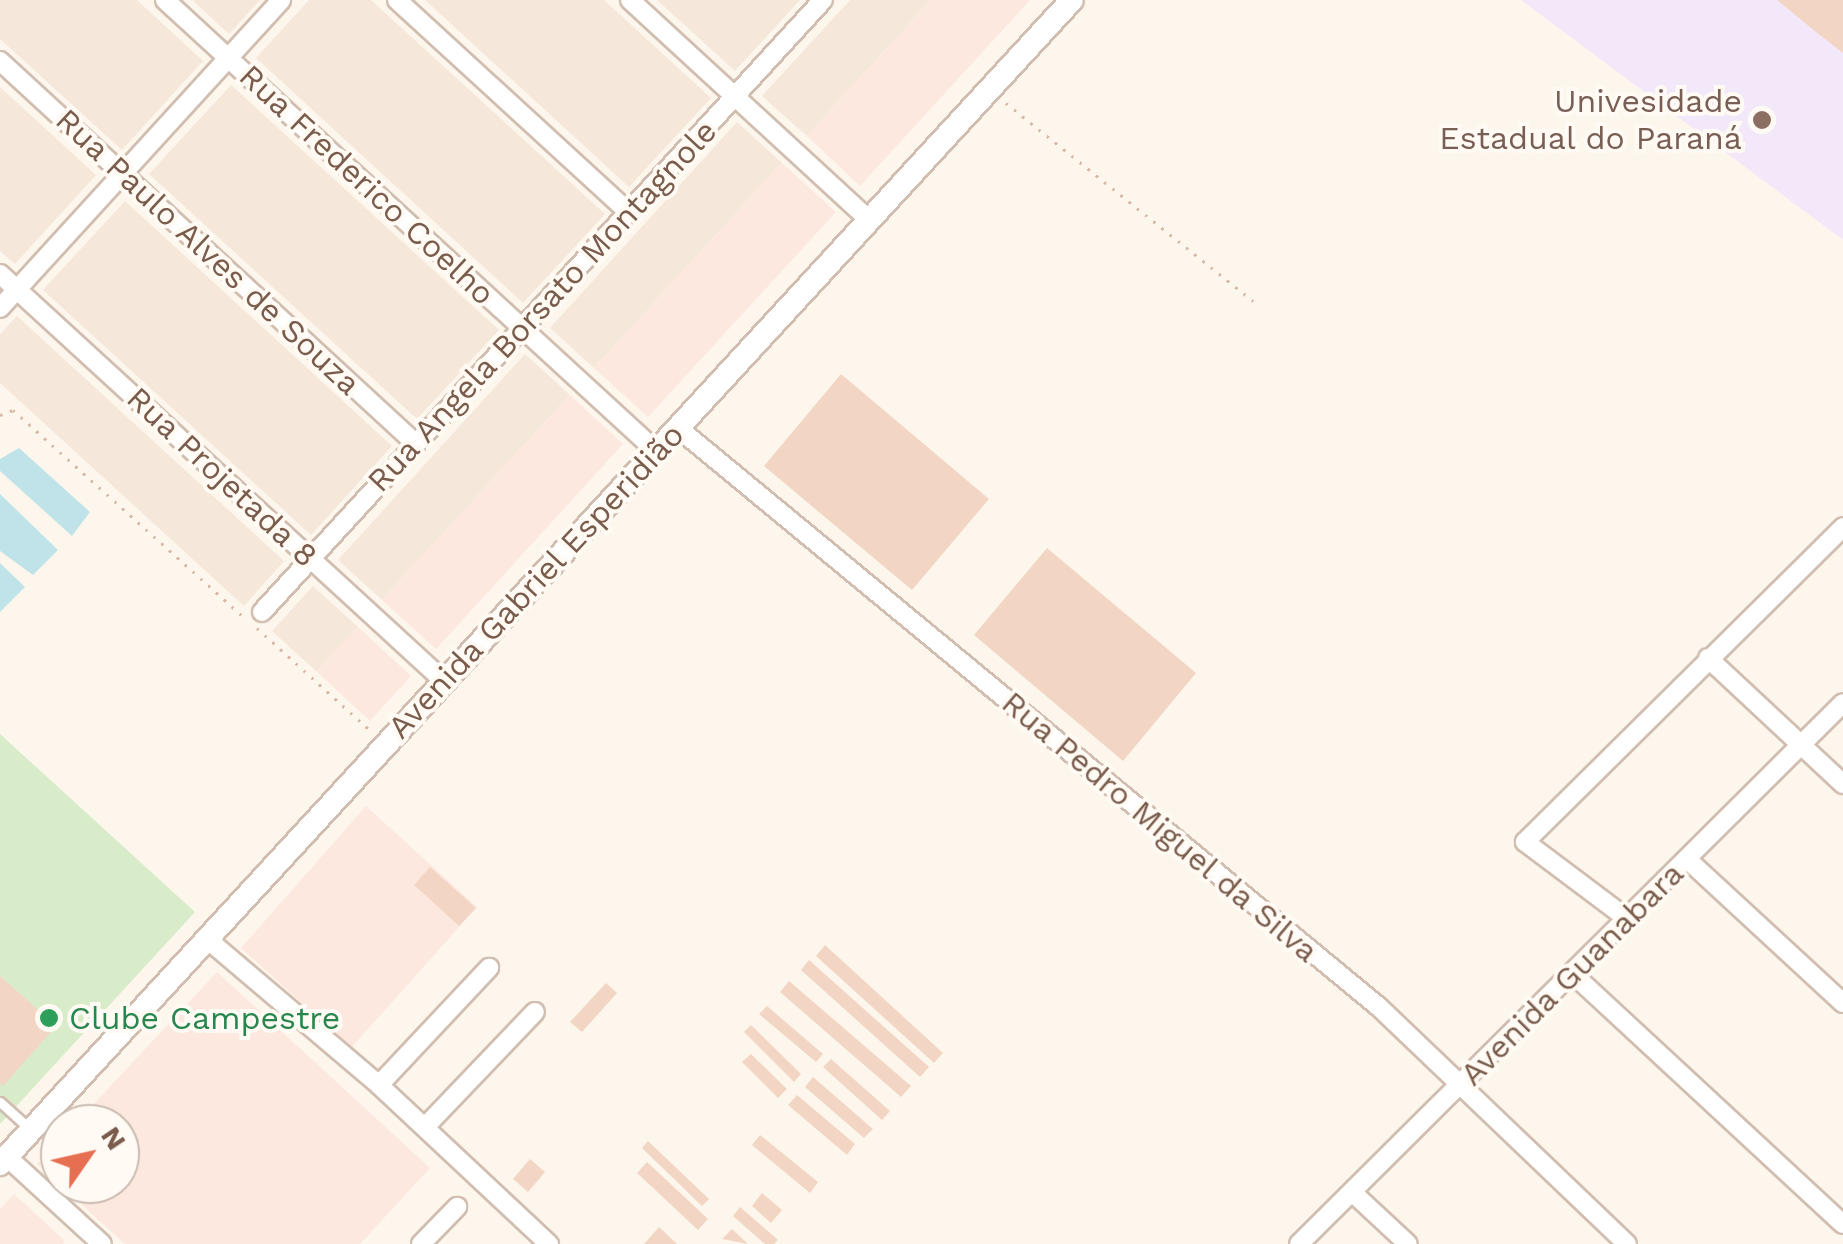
<!DOCTYPE html>
<html>
<head>
<meta charset="utf-8">
<style>
  body { margin:0 }
  #map { position:relative; width:1843px; height:1244px; overflow:hidden; background:#fdf6ec; font-family:"Work Sans",sans-serif }
  div>[style] { position:absolute }
  [style*='--x'] { left:calc(var(--x)*1px); top:calc(var(--y)*1px); width:calc(var(--w)*1px); rotate:calc(var(--a)*1deg) }
  .residential>* { inset:0; background:#f5e8da }
  .commercial>* { inset:0; background:#fde8e0 }
  .education>* { inset:0; background:#f3e8fa }
  .green>* { inset:0; background:#d8ecc9 }
  .water>* { inset:0; background:#bfe3e8 }
  .building>* { inset:0; background:#f3d5c3 }
  .path>* { height:2.5px; margin-top:-1.25px; transform-origin:0; background:repeating-linear-gradient(90deg,#d9b8a5 0 2.5px,transparent 0 10.5px) }
  .roads { filter:drop-shadow(2px 0 #d1beb0) drop-shadow(-2px 0 #d1beb0) drop-shadow(0 2px #d1beb0) drop-shadow(0 -2px #d1beb0) }
  .lane>* { height:9px; margin:-4.5px; padding:0 4.5px; transform-origin:4.5px; border-radius:4.5px; background:#fff }
  .street>* { height:18px; margin:-9px; padding:0 9px; transform-origin:9px; border-radius:9px; background:#fff }
  .secondary>* { height:22px; margin:-11px; padding:0 11px; transform-origin:11px; border-radius:11px; background:#fff }
  .dots>* { width:28px; height:28px; translate:-50% -50%; box-sizing:border-box; border:5px solid #fffaf3; border-radius:50% }
  span { translate:-50% -50%; white-space:nowrap; text-align:center; line-height:1.15; -webkit-text-stroke:8px #fffaf3; paint-order:stroke }
  .education-label { font-size:32px; color:#785e54 }
  .right { translate:-100% -50%; text-align:right }
  .street-label { font-size:32px; color:#7a5c4d }
  .leisure-label { font-size:32px; color:#27864d }
  .left { translate:0 -50%; text-align:left }
  .north { position:absolute; left:40px; top:1104px; width:100px; height:100px; box-sizing:border-box; background:#fffaf3; border:2px solid #cabbb1; border-radius:50%; rotate:56deg; font-size:28px; font-weight:700; line-height:40px; text-align:center; color:#7a5c4d }
  .north::after { content:''; display:block; margin:auto; width:35px; height:45px; background:#e76f51; clip-path:polygon(50% 0,100% 100%,50% 72%,0 100%) }
</style>
</head>
<body>
<div id="map">
  <div class="residential">
    <i style="clip-path:polygon(0 0,137px 0,203px 61px,122px 150px,0 39px)"></i>
    <i style="clip-path:polygon(192px 0,260px 0,229px 34px)"></i>
    <i style="clip-path:polygon(309px 0,371px 0,605px 214px,523px 303px,256px 58px)"></i>
    <i style="clip-path:polygon(425px 0,604px 0,711px 98px,629px 187px)"></i>
    <i style="clip-path:polygon(657px 0,800px 0,735px 71px)"></i>
    <i style="clip-path:polygon(850px 0,931px 0,807px 136px,762px 96px)"></i>
    <i style="clip-path:polygon(231px 85px,499px 330px,417px 419px,149px 174px)"></i>
    <i style="clip-path:polygon(0 87px,96px 175px,15px 264px,0 251px)"></i>
    <i style="clip-path:polygon(737px 122px,782px 163px,594px 368px,550px 328px)"></i>
    <i style="clip-path:polygon(125px 201px,392px 446px,311px 535px,43px 290px)"></i>
    <i style="clip-path:polygon(17px 316px,284px 561px,244px 606px,0 383px,0 334px)"></i>
    <i style="clip-path:polygon(525px 354px,570px 395px,382px 600px,338px 560px)"></i>
    <i style="clip-path:polygon(313px 586px,358px 627px,317px 672px,272px 631px)"></i>
  </div>
  <div class="commercial">
    <i style="clip-path:polygon(931px 0,1030px 0,860px 186px,807px 136px)"></i>
    <i style="clip-path:polygon(782px 163px,836px 212px,648px 417px,594px 368px)"></i>
    <i style="clip-path:polygon(570px 395px,623px 444px,436px 649px,382px 600px)"></i>
    <i style="clip-path:polygon(358px 627px,411px 676px,370px 721px,317px 672px)"></i>
    <i style="clip-path:polygon(366px 806px,477px 907px,351px 1048px,241px 948px)"></i>
    <i style="clip-path:polygon(217px 972px,430px 1168px,360px 1244px,125px 1244px,37px 1164px,60px 1140px,60px 1184px,120px 1184px,120px 1124px,75px 1124px)"></i>
    <i style="clip-path:polygon(14px 1194px,65px 1241px,63px 1244px,0 1244px,0 1209px)"></i>
  </div>
  <div class="education">
    <i style="clip-path:polygon(1521px 0,1843px 0,1843px 240px)"></i>
  </div>
  <div class="green">
    <i style="clip-path:polygon(0 734px,195px 912px,0 1124px)"></i>
  </div>
  <div class="water">
    <i style="clip-path:polygon(19px 448px,90px 512px,72px 536px,0 471px,0 459px)"></i>
    <i style="clip-path:polygon(0 494px,58px 550px,33px 575px,0 551px)"></i>
    <i style="clip-path:polygon(0 563px,25px 587px,0 612px)"></i>
  </div>
  <div class="building">
    <i style="clip-path:polygon(1777px 0,1843px 0,1843px 53px,1816px 32px)"></i>
    <i style="clip-path:polygon(841px 374px,989px 499px,912px 590px,764px 466px)"></i>
    <i style="clip-path:polygon(1047px 548px,1196px 673px,1123px 761px,974px 635px)"></i>
    <i style="clip-path:polygon(430px 867px,476px 908px,459px 926px,414px 885px)"></i>
    <i style="clip-path:polygon(825px 945px,943px 1053px,934px 1063px,816px 956px)"></i>
    <i style="clip-path:polygon(809px 960px,929px 1067px,920px 1077px,801px 970px)"></i>
    <i style="clip-path:polygon(0 976px,56px 1026px,3px 1086px,0 1083px)"></i>
    <i style="clip-path:polygon(789px 981px,911px 1086px,901px 1097px,780px 992px)"></i>
    <i style="clip-path:polygon(606px 983px,617px 993px,582px 1032px,570px 1022px)"></i>
    <i style="clip-path:polygon(767px 1006px,823px 1054px,816px 1062px,759px 1014px)"></i>
    <i style="clip-path:polygon(751px 1025px,801px 1074px,794px 1082px,744px 1032px)"></i>
    <i style="clip-path:polygon(751px 1054px,787px 1089px,778px 1098px,742px 1062px)"></i>
    <i style="clip-path:polygon(831px 1059px,890px 1111px,882px 1120px,823px 1067px)"></i>
    <i style="clip-path:polygon(813px 1077px,873px 1129px,864px 1138px,805px 1087px)"></i>
    <i style="clip-path:polygon(797px 1095px,855px 1144px,847px 1155px,788px 1105px)"></i>
    <i style="clip-path:polygon(760px 1135px,818px 1182px,810px 1193px,752px 1145px)"></i>
    <i style="clip-path:polygon(648px 1141px,709px 1199px,702px 1206px,642px 1148px)"></i>
    <i style="clip-path:polygon(530px 1159px,545px 1172px,528px 1192px,513px 1179px)"></i>
    <i style="clip-path:polygon(647px 1162px,708px 1219px,698px 1230px,637px 1173px)"></i>
    <i style="clip-path:polygon(762px 1193px,782px 1210px,771px 1223px,752px 1206px)"></i>
    <i style="clip-path:polygon(740px 1207px,778px 1240px,774px 1244px,765px 1244px,733px 1216px)"></i>
    <i style="clip-path:polygon(659px 1227px,677px 1244px,644px 1244px)"></i>
    <i style="clip-path:polygon(732px 1229px,748px 1244px,722px 1239px)"></i>
  </div>
  <div class="path">
    <i style="--x:1006;--y:103;--w:317;--a:38.7"></i>
    <i style="--x:0;--y:415;--w:14;--a:-21"></i>
    <i style="--x:13;--y:410;--w:314;--a:41.9"></i>
    <i style="--x:257;--y:628;--w:152;--a:42.1"></i>
  </div>
  <div class="roads">
    <div class="lane">
      <i style="--x:0;--y:1102;--w:39;--a:42"></i>
    </div>
    <div class="street">
      <i style="--x:165;--y:0;--w:667;--a:42.57"></i>
      <i style="--x:397;--y:0;--w:314;--a:42.5"></i>
      <i style="--x:630;--y:0;--w:325;--a:42.6"></i>
      <i style="--x:0;--y:61;--w:565;--a:42.63"></i>
      <i style="--x:0;--y:274;--w:602;--a:42.51"></i>
      <i style="--x:0;--y:308;--w:417;--a:-47.6"></i>
      <i style="--x:678;--y:428;--w:909;--a:39.56"></i>
      <i style="--x:1379;--y:1007;--w:343;--a:43.7"></i>
      <i style="--x:262;--y:612;--w:830;--a:-47.49"></i>
      <i style="--x:1708;--y:658;--w:185;--a:43"></i>
      <i style="--x:1688;--y:860;--w:211;--a:42.7"></i>
      <i style="--x:1629;--y:920;--w:130;--a:-143.1"></i>
      <i style="--x:1525;--y:842;--w:448;--a:-44.7"></i>
      <i style="--x:207;--y:939;--w:226;--a:40.3"></i>
      <i style="--x:379;--y:1085;--w:233;--a:43.1"></i>
      <i style="--x:1575;--y:976;--w:365;--a:42.8"></i>
      <i style="--x:379;--y:1085;--w:161;--a:-46.8"></i>
      <i style="--x:425;--y:1127;--w:159;--a:-46.3"></i>
      <i style="--x:6;--y:1156;--w:130;--a:42.5"></i>
      <i style="--x:1352;--y:1192;--w:76;--a:42.9"></i>
      <i style="--x:421;--y:1244;--w:52;--a:-45.8"></i>
      <i style="--x:1299;--y:1244;--w:767;--a:-44.84"></i>
    </div>
    <div class="secondary">
      <i style="--x:0;--y:1164;--w:1582;--a:-47.36"></i>
    </div>
  </div>
  <div class="dots">
    <i style="left:1762px;top:120px;background:#8d6e63"></i>
    <i style="left:49px;top:1018px;background:#2e9e5b"></i>
  </div>
  <div class="education-label">
    <span class="right" style="left:1742px;top:120px">Univesidade<br>Estadual do Paraná</span>
  </div>
  <div class="street-label">
    <span style="left:367px;top:185px;rotate:43deg">Rua Frederico Coelho</span>
    <span style="left:208px;top:252px;rotate:43deg">Rua Paulo Alves de Souza</span>
    <span style="left:542px;top:306px;rotate:-47deg">Rua Angela Borsato Montagnole</span>
    <span style="left:222px;top:477px;rotate:43deg">Rua Projetada 8</span>
    <span style="left:536px;top:581px;rotate:-47deg">Avenida Gabriel Esperidião</span>
    <span style="left:1160px;top:827px;rotate:40deg">Rua Pedro Miguel da Silva</span>
    <span style="left:1572px;top:974px;rotate:-45deg">Avenida Guanabara</span>
  </div>
  <div class="leisure-label">
    <span class="left" style="left:69px;top:1018px">Clube Campestre</span>
  </div>
  <div class="north">N</div>
</div>
</body>
</html>
